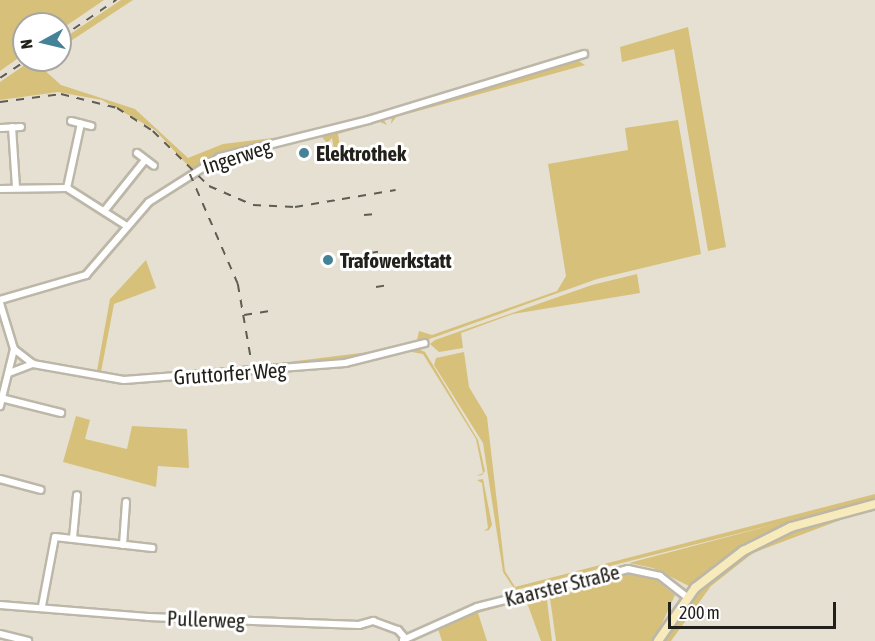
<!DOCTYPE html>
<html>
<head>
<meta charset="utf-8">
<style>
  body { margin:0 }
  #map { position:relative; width:875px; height:641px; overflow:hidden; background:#e5e0d1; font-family:"Asap Condensed",sans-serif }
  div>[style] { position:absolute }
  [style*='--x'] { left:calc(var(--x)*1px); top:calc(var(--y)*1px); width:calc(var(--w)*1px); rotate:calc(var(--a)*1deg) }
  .green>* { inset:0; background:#d6c07a }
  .roads { filter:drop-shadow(2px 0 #bcb7a8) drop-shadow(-2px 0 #bcb7a8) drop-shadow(0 2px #bcb7a8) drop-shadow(0 -2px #bcb7a8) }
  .street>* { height:6px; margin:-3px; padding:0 3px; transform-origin:3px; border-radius:3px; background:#fff }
  .secondary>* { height:8px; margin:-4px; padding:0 4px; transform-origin:4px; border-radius:4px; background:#f7ebbc }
  .rail>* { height:1.5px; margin-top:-0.75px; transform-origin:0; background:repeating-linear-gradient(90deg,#5f5c54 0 8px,transparent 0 16px) }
  .dots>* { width:16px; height:16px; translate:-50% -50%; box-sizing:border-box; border:3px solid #fff; border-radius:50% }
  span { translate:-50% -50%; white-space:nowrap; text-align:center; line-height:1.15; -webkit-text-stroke:6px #fff; paint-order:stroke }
  .poi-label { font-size:21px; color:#22201a; font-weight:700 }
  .left { translate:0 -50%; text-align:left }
  .street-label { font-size:21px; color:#22201a }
  .north { position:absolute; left:12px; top:12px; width:60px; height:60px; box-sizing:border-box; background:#fff; border:2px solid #a7a6a3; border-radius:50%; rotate:262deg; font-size:16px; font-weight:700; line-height:24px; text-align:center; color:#22201a }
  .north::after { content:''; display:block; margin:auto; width:21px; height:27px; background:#448397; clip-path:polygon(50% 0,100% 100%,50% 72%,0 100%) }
  .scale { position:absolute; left:668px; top:602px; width:168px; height:27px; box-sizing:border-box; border:3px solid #22201a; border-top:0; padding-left:8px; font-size:18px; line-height:21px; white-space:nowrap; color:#22201a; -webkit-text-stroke:4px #fff; paint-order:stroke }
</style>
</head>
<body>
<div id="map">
  <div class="green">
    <i style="clip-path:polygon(0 0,104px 0,60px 30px,60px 24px,24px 24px,24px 54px,0 71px)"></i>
    <i style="clip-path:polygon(121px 0,133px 0,60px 48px,60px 41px)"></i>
    <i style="clip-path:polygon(688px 27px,726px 247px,708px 251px,674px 49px,622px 62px,620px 47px)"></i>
    <i style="clip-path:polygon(574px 58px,585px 65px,396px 117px,391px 124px,392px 115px)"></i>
    <i style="clip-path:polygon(32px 60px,43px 60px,42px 68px,61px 85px,135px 109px,188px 158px,223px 144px,298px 135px,192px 170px,155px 130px,102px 100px,58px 92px,0 100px,0 82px)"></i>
    <i style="clip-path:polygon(382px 117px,387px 125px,380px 122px,338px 134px,341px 153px,335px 154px,332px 138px,327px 143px,322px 137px)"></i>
    <i style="clip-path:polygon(678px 120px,701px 254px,597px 279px,382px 356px,248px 372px,247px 367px,393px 349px,417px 340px,419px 331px,432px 335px,557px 291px,566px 276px,548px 164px,628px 150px,625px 128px)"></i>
    <i style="clip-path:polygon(146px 260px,156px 288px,114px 304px,100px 377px,96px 376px,110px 299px)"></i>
    <i style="clip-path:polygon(637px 274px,640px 293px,513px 314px,461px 333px,463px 348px,439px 352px,430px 344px,435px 340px,592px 285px)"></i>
    <i style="clip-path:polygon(416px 348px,425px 352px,478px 440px,485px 471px,482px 475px,476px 476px,483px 473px,476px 439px,423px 354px,406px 351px)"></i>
    <i style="clip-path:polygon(464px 352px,469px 387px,487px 417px,505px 571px,515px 587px,875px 494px,875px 501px,770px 532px,689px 586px,653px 568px,629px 563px,784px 522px,515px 590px,503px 572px,483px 443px,434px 365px,436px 358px)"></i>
    <i style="clip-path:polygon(76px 416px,90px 420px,85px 439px,127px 449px,132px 426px,187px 429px,189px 468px,158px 466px,156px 487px,63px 462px)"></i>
    <i style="clip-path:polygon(483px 479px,492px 525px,489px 530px,484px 531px,488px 528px,482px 483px,477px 480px)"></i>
    <i style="clip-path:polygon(875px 507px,753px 553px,711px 586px,671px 641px,663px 641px,688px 603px,735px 559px,786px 532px)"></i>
    <i style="clip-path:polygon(626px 571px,650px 575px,675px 595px,654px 641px,556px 641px,549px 591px)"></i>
    <i style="clip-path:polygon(546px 592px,552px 641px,541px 641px,526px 600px,478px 613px,487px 641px,442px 641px,437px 626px,477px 610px)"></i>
  </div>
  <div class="roads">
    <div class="street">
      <i style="--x:71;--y:121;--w:21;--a:14"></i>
      <i style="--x:12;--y:127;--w:60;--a:86.2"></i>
      <i style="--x:1;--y:128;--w:20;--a:-3"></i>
      <i style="--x:137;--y:153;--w:21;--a:37"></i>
      <i style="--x:67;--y:188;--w:66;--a:-77.8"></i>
      <i style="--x:0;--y:189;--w:67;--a:-0.9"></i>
      <i style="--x:67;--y:188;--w:69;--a:32.5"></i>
      <i style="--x:105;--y:210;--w:64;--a:-51.3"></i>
      <i style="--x:0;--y:300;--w:90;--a:-16.2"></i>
      <i style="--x:86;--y:275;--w:96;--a:-49.2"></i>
      <i style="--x:149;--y:202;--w:84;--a:-32.4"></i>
      <i style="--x:220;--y:157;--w:153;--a:-14"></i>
      <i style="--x:368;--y:120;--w:226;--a:-17"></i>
      <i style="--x:0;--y:303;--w:48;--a:73.1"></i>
      <i style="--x:14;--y:349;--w:59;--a:103.8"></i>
      <i style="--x:14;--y:349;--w:24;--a:38"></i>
      <i style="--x:33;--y:364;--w:92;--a:10"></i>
      <i style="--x:124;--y:380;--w:222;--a:-4.4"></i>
      <i style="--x:345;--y:363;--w:82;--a:-14"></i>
      <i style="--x:9;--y:373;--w:26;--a:-21"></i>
      <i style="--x:1;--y:398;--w:62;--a:14"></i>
      <i style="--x:0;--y:479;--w:42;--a:15"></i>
      <i style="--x:73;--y:538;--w:43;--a:-84.7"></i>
      <i style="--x:123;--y:545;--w:43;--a:-86"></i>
      <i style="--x:0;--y:605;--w:148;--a:4.6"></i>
      <i style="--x:148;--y:617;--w:211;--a:2.2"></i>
      <i style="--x:359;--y:625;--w:15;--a:-16"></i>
      <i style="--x:373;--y:621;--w:27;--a:20"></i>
      <i style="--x:398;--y:630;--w:11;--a:49"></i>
      <i style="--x:42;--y:606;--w:70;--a:-79.3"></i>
      <i style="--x:55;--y:537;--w:98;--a:6.5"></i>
      <i style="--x:0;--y:634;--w:29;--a:14"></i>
      <i style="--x:403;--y:640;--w:81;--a:-24"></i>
      <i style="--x:477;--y:607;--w:156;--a:-14.1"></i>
      <i style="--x:628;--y:569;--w:33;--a:12"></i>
      <i style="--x:660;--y:576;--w:34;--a:38"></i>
    </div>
    <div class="secondary">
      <i style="--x:658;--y:641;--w:65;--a:-55.1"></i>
      <i style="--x:695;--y:588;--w:61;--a:-37.6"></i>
      <i style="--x:743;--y:551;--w:54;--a:-26.6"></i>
      <i style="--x:791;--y:527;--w:87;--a:-15.3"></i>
    </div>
  </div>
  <div class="rail">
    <i style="--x:60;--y:38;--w:68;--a:-34.2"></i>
    <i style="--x:0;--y:78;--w:32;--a:-34"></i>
    <i style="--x:0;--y:102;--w:62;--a:-7.5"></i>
    <i style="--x:61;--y:94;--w:58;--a:14"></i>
    <i style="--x:117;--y:108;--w:43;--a:32.6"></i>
    <i style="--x:153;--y:131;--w:78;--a:44.5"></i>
    <i style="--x:209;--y:186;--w:48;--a:23.4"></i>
    <i style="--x:253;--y:205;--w:42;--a:2.7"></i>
    <i style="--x:295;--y:207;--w:102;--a:-9.6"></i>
    <i style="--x:190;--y:174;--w:120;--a:66.4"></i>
    <i style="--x:238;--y:284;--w:81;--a:80.1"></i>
    <i style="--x:364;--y:215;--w:12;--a:-5"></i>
    <i style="--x:370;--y:253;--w:12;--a:-9"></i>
    <i style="--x:376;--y:287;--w:12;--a:-9"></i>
    <i style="--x:244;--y:315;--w:26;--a:-9"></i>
  </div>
  <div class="dots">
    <i style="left:304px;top:153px;background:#448397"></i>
    <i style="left:328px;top:260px;background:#448397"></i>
  </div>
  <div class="poi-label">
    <span class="left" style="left:316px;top:153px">Elektrothek</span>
    <span class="left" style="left:340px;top:260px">Trafowerkstatt</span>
  </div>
  <div class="street-label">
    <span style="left:237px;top:156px;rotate:-18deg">Ingerweg</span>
    <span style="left:230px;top:373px;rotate:-4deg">Gruttorfer Weg</span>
    <span style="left:562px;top:585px;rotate:-14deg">Kaarster Straße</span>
    <span style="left:206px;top:619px;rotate:2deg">Pullerweg</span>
  </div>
  <div class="north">N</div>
  <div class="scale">200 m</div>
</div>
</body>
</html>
